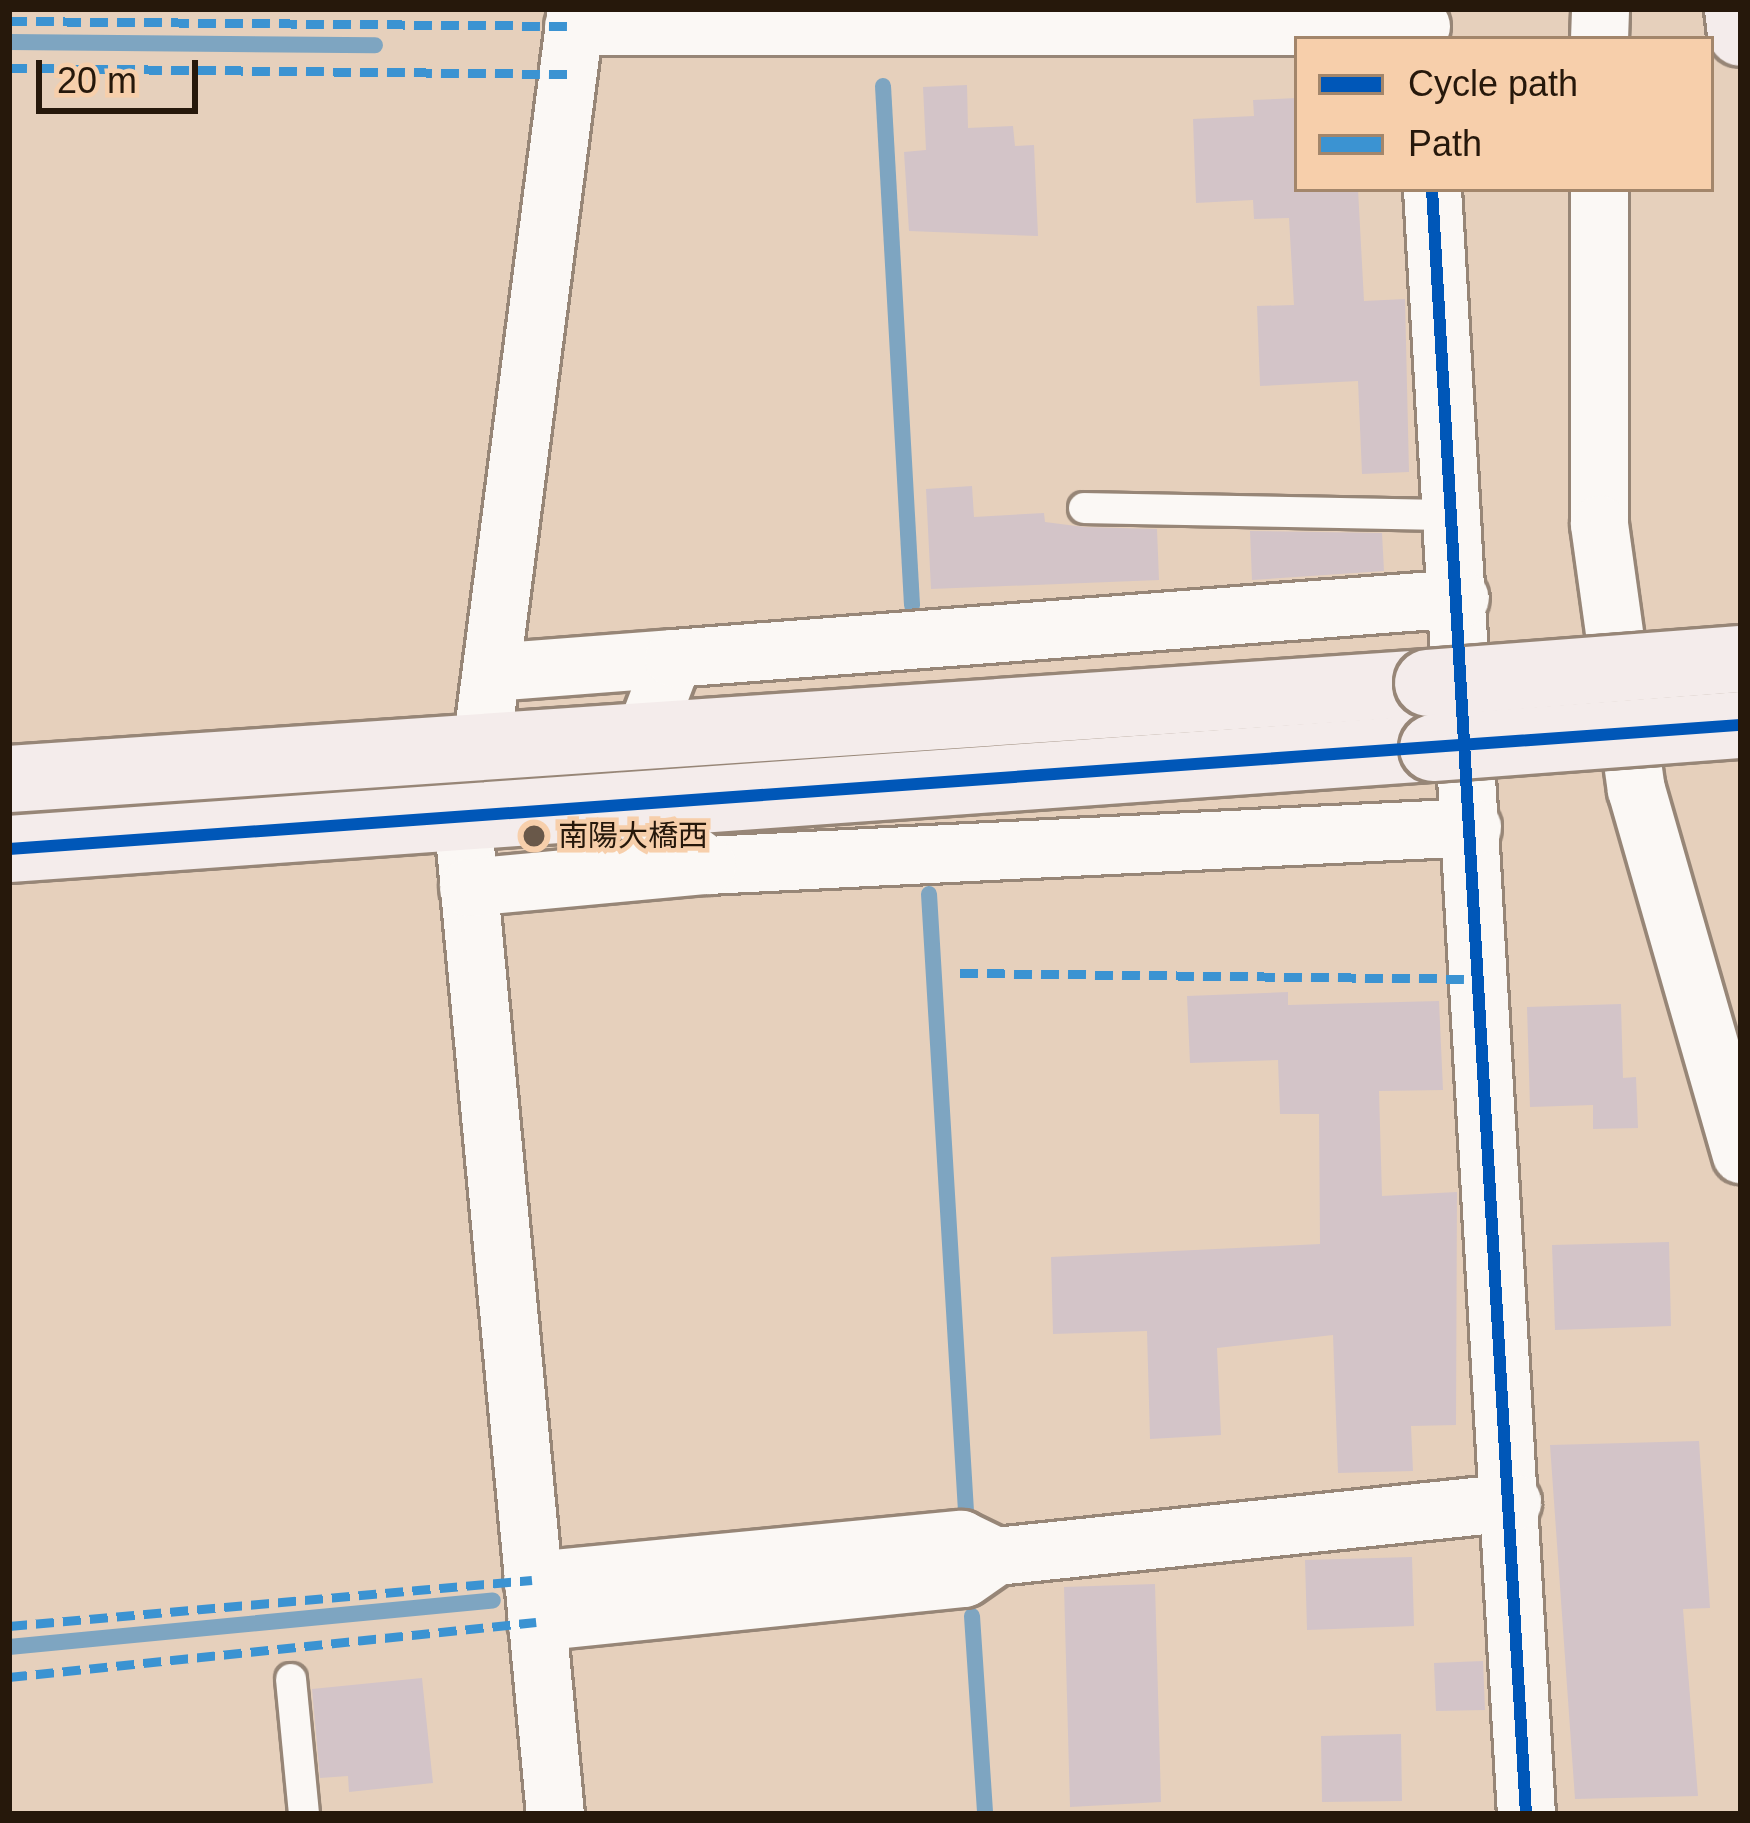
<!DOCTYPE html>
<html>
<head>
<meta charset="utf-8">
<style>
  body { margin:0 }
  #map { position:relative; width:1750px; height:1823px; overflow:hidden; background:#e6d0bc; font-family:Helvetica,"Noto Sans JP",sans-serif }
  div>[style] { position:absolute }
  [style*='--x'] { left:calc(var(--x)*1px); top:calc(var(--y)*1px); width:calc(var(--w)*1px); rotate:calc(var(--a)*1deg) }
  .stream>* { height:16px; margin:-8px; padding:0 8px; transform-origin:8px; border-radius:8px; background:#7ea5c1 }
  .building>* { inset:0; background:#d3c4c8 }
  .roads { filter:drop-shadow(3px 0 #978677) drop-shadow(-3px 0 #978677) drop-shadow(0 3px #978677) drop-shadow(0 -3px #978677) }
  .lane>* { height:30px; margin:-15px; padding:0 15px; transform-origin:15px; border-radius:15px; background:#fbf8f5 }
  .street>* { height:57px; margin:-28.5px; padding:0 28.5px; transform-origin:28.5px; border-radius:28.5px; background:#fbf8f5 }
  .secondary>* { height:66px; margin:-33px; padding:0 33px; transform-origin:33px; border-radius:33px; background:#f4eceb }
  .bridges { filter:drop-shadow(3px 0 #978677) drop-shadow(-3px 0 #978677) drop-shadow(0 3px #978677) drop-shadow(0 -3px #978677) }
  .secondary-bridge>* { height:66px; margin:-33px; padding:0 33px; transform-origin:33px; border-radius:33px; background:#f4eceb }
  .quiet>* { height:9px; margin-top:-4.5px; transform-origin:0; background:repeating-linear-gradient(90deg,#3b93d2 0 18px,transparent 0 27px) }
  .cycleway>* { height:12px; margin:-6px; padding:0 6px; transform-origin:6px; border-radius:6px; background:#0057b8 }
  .dots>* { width:33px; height:33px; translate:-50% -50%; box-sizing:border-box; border:6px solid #f7cfab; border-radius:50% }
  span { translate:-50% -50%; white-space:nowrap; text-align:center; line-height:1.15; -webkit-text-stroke:9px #f7cfab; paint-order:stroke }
  .poi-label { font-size:30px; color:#26180b }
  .left { translate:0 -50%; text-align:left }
  .frame { position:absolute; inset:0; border:12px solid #26180b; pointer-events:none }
  .legend { position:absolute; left:1294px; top:36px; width:420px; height:156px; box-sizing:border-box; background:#f7cfab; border:3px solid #a3866b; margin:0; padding:15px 21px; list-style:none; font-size:36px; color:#26180b }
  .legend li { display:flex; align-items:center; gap:24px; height:60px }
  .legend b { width:60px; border:3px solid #a3866b }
  .scale { position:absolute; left:36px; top:60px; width:162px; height:54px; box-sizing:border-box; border:6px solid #26180b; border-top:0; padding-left:15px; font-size:36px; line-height:42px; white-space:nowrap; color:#26180b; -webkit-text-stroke:9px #f7cfab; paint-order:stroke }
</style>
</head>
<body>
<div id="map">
  <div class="stream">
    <i style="--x:9;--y:42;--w:366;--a:0.5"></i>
    <i style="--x:883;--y:86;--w:520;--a:86.8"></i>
    <i style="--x:929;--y:894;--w:618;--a:86.57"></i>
    <i style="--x:972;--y:1616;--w:198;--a:86.2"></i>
    <i style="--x:9;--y:1647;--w:486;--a:-5.5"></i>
  </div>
  <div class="building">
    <i style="clip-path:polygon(967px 85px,968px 128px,1013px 126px,1015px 146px,1034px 145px,1038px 236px,909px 231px,904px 152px,926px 150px,923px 87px)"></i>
    <i style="clip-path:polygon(1297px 98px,1297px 189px,1358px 189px,1364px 301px,1405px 299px,1409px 472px,1362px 474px,1358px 381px,1260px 386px,1257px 306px,1294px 305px,1289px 218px,1254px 219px,1253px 200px,1196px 203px,1193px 119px,1254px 116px,1253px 100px)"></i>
    <i style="clip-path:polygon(972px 486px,974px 517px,1044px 513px,1045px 522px,1084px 527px,1157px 529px,1159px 580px,931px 589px,926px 489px)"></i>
    <i style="clip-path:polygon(1250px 531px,1382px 533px,1384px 571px,1252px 580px)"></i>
    <i style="clip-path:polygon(1288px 992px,1288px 1005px,1439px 1001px,1443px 1090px,1379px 1091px,1382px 1196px,1457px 1192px,1456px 1425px,1411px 1426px,1413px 1471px,1338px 1473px,1333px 1335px,1217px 1348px,1221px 1435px,1150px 1439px,1147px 1331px,1053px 1334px,1051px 1257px,1320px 1244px,1319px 1114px,1280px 1114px,1278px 1060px,1190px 1063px,1187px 996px)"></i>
    <i style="clip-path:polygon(1621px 1004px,1623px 1078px,1636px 1077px,1638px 1128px,1593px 1129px,1593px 1105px,1530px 1107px,1527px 1007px)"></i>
    <i style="clip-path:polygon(1669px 1242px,1671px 1326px,1555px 1330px,1552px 1245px)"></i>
    <i style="clip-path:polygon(1699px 1441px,1710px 1608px,1683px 1609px,1698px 1796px,1575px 1799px,1550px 1445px)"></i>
    <i style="clip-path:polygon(1412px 1557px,1414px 1626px,1307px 1630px,1305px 1560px)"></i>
    <i style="clip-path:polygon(1155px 1584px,1161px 1802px,1070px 1807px,1064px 1587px)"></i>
    <i style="clip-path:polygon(1483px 1661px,1485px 1710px,1436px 1711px,1434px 1663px)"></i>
    <i style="clip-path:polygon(422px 1678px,433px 1783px,349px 1792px,348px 1776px,320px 1778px,312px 1689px)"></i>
    <i style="clip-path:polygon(1401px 1734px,1402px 1801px,1322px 1802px,1321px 1736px)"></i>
  </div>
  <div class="roads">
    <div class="lane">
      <i style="--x:1084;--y:508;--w:370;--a:1.1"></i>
      <i style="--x:291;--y:1679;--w:136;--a:84.5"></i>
    </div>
    <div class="street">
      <i style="--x:573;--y:26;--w:848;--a:0"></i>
      <i style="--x:1599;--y:39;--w:30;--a:-88"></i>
      <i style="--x:1432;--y:189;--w:1628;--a:86.69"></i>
      <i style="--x:1599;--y:189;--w:335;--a:90"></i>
      <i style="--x:1599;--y:524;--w:268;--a:82.1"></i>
      <i style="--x:1636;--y:789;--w:380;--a:74"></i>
      <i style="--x:491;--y:672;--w:183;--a:-4.4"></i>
      <i style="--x:644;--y:735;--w:82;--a:-69.4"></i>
      <i style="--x:673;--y:658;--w:789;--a:-4.36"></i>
      <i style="--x:481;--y:746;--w:743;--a:-82.66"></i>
      <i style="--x:619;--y:801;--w:109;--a:36"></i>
      <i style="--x:707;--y:865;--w:766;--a:-2.84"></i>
      <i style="--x:462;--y:814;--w:1004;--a:84.69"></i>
      <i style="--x:468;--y:887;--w:240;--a:-5.3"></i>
      <i style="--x:532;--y:1580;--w:431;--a:-5.5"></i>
      <i style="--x:961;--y:1539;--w:39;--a:26"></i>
      <i style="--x:996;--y:1556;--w:519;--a:-5.97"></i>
      <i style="--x:536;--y:1622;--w:430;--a:-5.9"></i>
      <i style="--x:964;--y:1578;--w:39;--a:-35"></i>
    </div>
    <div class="secondary">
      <i style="--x:1738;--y:9;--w:24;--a:83"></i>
      <i style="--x:9;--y:779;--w:1422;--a:-3.87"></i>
      <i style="--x:9;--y:849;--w:1428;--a:-4.06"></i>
    </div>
  </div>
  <div class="bridges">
    <div class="secondary-bridge">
      <i style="--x:1428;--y:683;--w:314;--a:-4.4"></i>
      <i style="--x:1433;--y:748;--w:309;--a:-4.3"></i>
    </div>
  </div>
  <div class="quiet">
    <i style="--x:9;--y:21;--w:564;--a:0.51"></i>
    <i style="--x:9;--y:68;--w:558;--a:0.62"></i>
    <i style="--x:960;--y:973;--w:521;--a:0.66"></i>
    <i style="--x:9;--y:1626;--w:525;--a:-5.03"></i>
    <i style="--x:9;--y:1677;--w:530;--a:-5.96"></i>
  </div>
  <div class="cycleway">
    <i style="--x:1432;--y:189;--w:1628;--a:86.69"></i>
    <i style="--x:9;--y:849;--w:1736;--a:-4.1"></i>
  </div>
  <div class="dots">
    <i style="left:534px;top:836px;background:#695849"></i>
  </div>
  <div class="poi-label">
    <span class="left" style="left:558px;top:836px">南陽大橋西</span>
  </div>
  <div class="frame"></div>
  <ul class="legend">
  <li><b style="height:15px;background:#0057b8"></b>Cycle path</li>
  <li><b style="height:15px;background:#3b93d2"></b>Path</li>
  </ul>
  <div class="scale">20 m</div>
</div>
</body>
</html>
